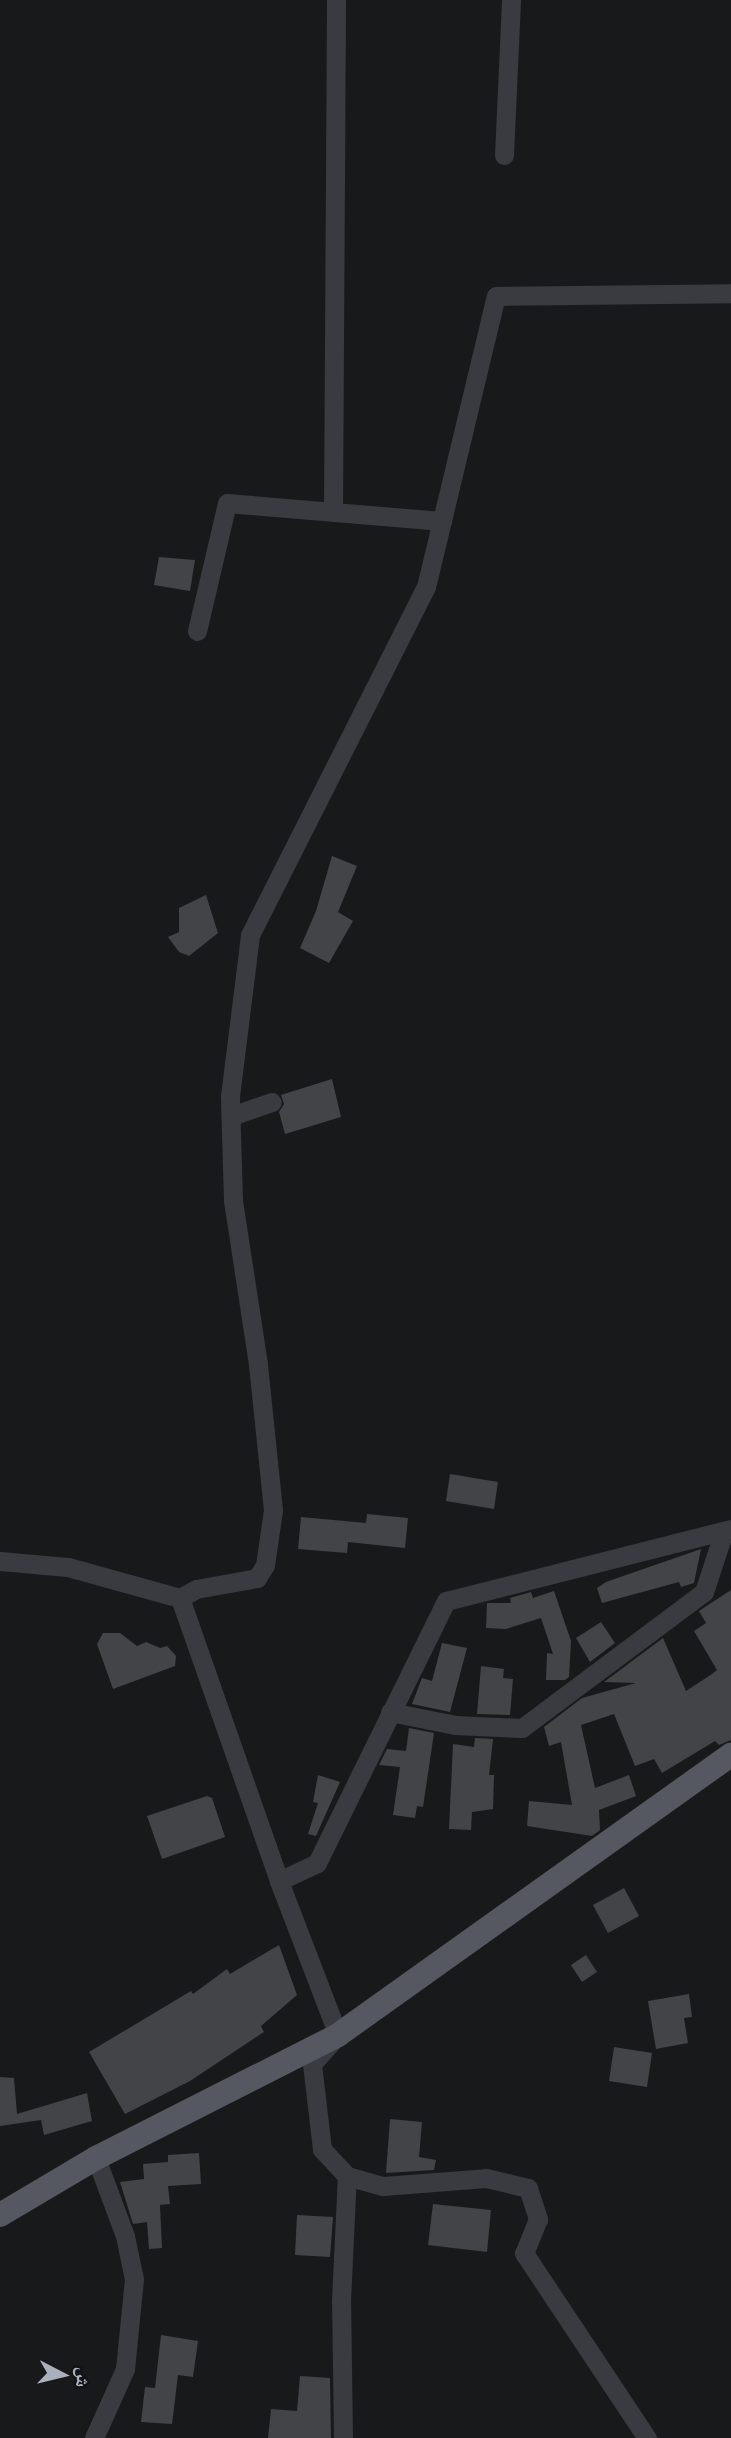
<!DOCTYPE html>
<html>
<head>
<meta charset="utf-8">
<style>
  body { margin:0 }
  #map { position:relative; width:731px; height:2438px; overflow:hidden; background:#18191b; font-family:"PT Sans Narrow","Noto Naskh Arabic",sans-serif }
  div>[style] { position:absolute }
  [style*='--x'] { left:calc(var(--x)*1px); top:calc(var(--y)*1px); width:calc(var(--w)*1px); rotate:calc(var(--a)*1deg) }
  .building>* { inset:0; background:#424448 }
  .minor>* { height:19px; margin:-9.5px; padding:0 9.5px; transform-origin:9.5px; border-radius:9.5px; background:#393b40 }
  .major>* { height:24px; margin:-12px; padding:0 12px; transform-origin:12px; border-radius:12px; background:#555860 }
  span { translate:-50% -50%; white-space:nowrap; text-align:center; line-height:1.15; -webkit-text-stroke:5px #131416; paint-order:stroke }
  .north { position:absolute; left:28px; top:2340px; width:70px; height:70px; -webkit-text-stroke:5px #131416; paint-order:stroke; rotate:97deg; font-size:19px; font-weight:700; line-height:28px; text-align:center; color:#aab1bc }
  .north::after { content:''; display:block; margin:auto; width:24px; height:32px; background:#aab1bc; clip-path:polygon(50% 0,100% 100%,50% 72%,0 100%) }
</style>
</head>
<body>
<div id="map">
  <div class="building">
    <i style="clip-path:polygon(159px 557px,195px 560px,190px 591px,154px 585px)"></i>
    <i style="clip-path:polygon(332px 856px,357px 866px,338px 912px,353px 921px,329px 963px,300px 948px,316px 911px)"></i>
    <i style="clip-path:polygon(206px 895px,218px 933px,189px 956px,179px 952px,168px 937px,179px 932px,179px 908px)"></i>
    <i style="clip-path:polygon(332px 1079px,341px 1117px,285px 1134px,279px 1112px,284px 1104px,281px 1095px)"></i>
    <i style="clip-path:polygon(450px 1474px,498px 1482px,494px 1509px,446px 1501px)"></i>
    <i style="clip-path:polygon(367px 1514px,408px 1518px,405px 1548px,348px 1542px,347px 1553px,298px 1549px,301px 1517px,366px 1523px)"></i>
    <i style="clip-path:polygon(701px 1549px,694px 1583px,681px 1587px,679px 1582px,602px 1603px,597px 1588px,606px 1582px)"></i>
    <i style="clip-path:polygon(731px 1590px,731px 1740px,719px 1745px,715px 1741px,662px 1773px,654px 1759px,635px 1766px,614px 1714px,581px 1725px,595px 1788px,629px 1775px,636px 1796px,599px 1810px,600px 1830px,592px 1836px,527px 1826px,529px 1801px,572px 1805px,561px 1742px,549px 1746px,544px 1727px,582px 1698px,636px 1683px,604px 1682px,663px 1638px,686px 1691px,712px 1674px,717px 1670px,694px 1631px,706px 1623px,699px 1611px)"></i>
    <i style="clip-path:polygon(554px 1591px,571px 1641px,569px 1677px,565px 1680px,546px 1680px,547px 1653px,553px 1654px,541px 1618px,506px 1629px,486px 1628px,487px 1603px,511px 1603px,510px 1598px,531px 1592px,533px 1598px)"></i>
    <i style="clip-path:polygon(601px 1622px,615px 1643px,590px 1662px,576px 1638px)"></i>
    <i style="clip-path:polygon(103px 1633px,120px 1633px,137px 1646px,146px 1642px,160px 1648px,167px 1646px,176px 1656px,175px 1666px,113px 1689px,97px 1644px)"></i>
    <i style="clip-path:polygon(442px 1643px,467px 1648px,450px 1712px,412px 1704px,422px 1678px,432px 1681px)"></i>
    <i style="clip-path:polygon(481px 1666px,504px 1669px,503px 1678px,513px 1679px,510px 1715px,477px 1714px)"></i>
    <i style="clip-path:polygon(409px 1728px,434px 1733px,423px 1807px,417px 1806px,415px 1818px,393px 1815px,400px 1767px,379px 1765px,387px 1749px,406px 1751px)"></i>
    <i style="clip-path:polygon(475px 1738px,493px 1739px,489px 1775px,494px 1775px,493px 1809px,472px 1812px,471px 1830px,449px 1829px,453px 1744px,474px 1747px)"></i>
    <i style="clip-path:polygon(318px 1775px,340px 1782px,316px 1836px,308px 1834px,318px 1803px,313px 1802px)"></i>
    <i style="clip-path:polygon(207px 1796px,212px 1798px,225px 1837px,162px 1859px,147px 1816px)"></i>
    <i style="clip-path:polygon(624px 1888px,639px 1916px,608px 1933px,593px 1905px)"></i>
    <i style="clip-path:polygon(279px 1945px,297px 1995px,261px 2026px,264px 2032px,190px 2081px,125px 2114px,89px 2052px,191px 1991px,193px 1994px,227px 1969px,230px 1974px)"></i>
    <i style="clip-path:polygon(586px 1955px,597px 1972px,582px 1982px,571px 1965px)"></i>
    <i style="clip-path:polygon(689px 1994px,692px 2017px,684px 2018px,688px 2043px,656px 2049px,648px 2001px)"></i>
    <i style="clip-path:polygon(614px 2047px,652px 2053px,647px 2087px,609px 2081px)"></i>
    <i style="clip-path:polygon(0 2077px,14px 2078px,17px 2114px,87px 2093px,92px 2121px,44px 2135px,41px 2120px,0 2126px)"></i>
    <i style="clip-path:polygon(390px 2119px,422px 2122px,419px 2157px,436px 2160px,434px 2170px,386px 2173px)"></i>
    <i style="clip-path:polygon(199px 2153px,201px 2184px,168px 2186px,170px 2204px,160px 2205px,162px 2248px,149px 2249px,147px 2222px,133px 2224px,120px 2182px,144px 2179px,143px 2164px,168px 2162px,168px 2155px)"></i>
    <i style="clip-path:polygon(433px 2204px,491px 2210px,487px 2252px,428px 2245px)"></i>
    <i style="clip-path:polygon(297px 2215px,333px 2217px,330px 2257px,295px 2255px)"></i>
    <i style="clip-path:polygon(161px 2335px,198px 2341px,193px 2377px,178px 2375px,172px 2424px,141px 2422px,145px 2387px,155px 2388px)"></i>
    <i style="clip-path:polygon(300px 2376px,330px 2378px,331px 2438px,268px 2438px,271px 2409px,297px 2411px)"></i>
  </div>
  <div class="minor">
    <i style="--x:504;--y:155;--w:155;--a:-87.4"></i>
    <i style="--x:333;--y:512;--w:512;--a:-89.66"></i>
    <i style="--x:197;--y:631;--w:131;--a:-76.8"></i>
    <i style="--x:227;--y:503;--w:216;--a:4.8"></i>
    <i style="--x:231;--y:1116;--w:43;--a:-18.9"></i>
    <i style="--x:0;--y:1561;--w:68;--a:5"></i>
    <i style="--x:68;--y:1567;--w:116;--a:15.5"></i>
    <i style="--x:180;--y:1598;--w:300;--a:70.7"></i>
    <i style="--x:180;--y:1598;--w:18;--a:-29"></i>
    <i style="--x:196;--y:1589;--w:62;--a:-10.2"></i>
    <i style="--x:257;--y:1578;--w:15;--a:-58"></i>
    <i style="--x:265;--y:1565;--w:56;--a:-81.7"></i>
    <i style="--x:273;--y:1510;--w:147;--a:-95.9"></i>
    <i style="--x:258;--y:1364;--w:166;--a:-98.7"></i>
    <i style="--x:233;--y:1200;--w:104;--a:-91.7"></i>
    <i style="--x:230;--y:1096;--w:162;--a:-82.9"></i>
    <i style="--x:250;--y:935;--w:390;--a:-63.2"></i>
    <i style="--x:426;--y:587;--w:299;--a:-76.5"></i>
    <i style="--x:496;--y:296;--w:235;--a:-0.7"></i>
    <i style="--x:390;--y:1712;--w:66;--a:11.3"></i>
    <i style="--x:455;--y:1725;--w:67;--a:2.6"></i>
    <i style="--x:522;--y:1728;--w:227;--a:-36.8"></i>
    <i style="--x:704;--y:1592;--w:64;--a:-71.8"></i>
    <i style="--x:347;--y:2176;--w:37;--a:16"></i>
    <i style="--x:383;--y:2186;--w:103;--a:-4.4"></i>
    <i style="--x:486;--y:2178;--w:43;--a:13.4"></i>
    <i style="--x:528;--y:2188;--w:33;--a:72"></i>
    <i style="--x:538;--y:2219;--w:37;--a:112"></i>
    <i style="--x:524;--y:2253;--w:222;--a:56.4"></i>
    <i style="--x:94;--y:2438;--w:76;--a:-65.8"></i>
    <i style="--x:125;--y:2369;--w:90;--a:-84.3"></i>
    <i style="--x:134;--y:2279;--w:44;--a:-101.8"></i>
    <i style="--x:125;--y:2236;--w:83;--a:-110.4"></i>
    <i style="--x:343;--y:2438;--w:137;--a:-90.8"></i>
    <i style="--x:341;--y:2301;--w:125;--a:-87.3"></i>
    <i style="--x:347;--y:2176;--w:37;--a:-133"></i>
    <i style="--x:322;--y:2149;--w:86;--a:-96.7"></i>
    <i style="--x:312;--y:2064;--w:39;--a:-48"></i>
    <i style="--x:338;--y:2035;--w:165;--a:-111"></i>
    <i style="--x:279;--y:1881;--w:42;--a:-25.3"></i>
    <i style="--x:317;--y:1863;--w:292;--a:-63.8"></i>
    <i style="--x:446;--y:1601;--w:294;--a:-14.2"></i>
  </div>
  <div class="major">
    <i style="--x:0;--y:2215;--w:112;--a:-30.7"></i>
    <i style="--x:96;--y:2158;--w:271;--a:-26.9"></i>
    <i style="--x:338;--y:2035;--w:483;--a:-35.5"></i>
  </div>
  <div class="north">ش</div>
</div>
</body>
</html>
